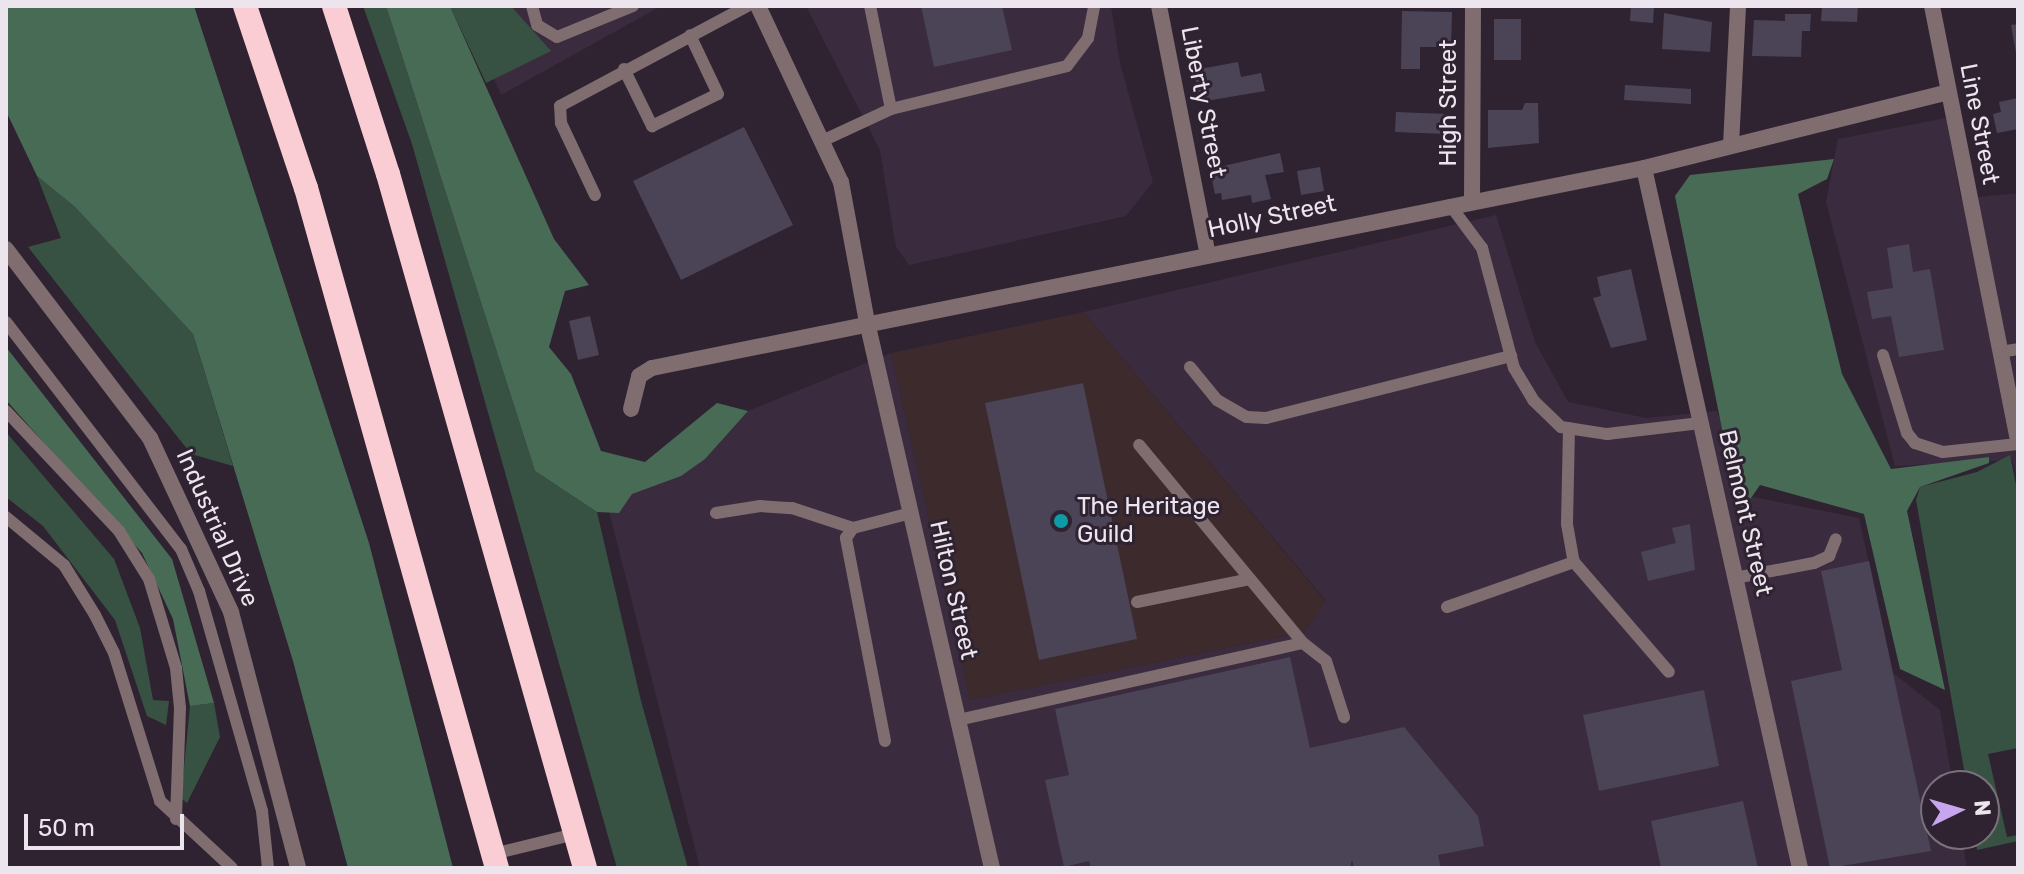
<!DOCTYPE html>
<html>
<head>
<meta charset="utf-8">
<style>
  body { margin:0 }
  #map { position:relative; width:2024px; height:874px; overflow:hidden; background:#2f2332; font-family:Rubik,sans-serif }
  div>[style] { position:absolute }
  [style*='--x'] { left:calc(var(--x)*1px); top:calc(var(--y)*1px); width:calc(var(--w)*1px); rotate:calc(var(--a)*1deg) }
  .commercial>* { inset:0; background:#3d2a2d }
  .built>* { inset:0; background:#3b2b3e }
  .green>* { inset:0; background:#375242 }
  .forest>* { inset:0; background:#486b56 }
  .building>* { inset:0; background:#4a4456 }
  .lane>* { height:12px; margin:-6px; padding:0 6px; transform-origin:6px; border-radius:6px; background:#7f6d70 }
  .street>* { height:16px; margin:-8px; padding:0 8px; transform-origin:8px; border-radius:8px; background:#7f6d70 }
  .highway>* { height:24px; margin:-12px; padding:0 12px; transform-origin:12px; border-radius:12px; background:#facdd5 }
  .dots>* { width:22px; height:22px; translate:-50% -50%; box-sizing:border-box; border:4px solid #2f2332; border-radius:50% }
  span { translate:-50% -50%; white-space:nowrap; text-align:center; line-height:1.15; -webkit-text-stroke:6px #2f2332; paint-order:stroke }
  .street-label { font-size:24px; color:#ede5ee }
  .poi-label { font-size:24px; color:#ede5ee }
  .left { translate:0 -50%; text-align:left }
  .frame { position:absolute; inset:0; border:8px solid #ede5ee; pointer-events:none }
  .north { position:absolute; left:1920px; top:770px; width:80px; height:80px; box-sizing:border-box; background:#2f2332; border:2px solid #7b717d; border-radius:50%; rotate:85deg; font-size:22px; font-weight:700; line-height:32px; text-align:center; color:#ede5ee }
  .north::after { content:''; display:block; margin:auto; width:28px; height:36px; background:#c7a6ef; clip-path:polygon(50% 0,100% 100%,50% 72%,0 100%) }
  .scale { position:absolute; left:24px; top:814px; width:160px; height:36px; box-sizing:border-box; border:4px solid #ede5ee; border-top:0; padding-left:10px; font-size:24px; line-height:28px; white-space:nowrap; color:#ede5ee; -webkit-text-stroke:6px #2f2332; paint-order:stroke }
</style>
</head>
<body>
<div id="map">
  <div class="commercial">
    <i style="clip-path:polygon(1084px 312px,1326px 602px,1305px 632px,970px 700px,891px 353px)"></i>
  </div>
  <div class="built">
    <i style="clip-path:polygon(462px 6px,661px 6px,501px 95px)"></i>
    <i style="clip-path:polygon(806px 6px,1111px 6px,1120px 63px,1153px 182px,1126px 216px,909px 265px,896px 247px,880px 150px)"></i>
    <i style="clip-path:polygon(1946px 118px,1961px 199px,2018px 193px,2018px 482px,2012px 460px,1895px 466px,1826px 202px,1838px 139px)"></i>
    <i style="clip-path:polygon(1496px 215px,1535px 342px,1568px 402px,1646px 418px,1717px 411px,1748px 496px,1859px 518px,1893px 673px,1940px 710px,1953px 786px,1936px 786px,1936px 834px,1961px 834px,1967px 868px,700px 868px,600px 476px,705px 459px,748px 411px,891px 353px,970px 700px,1305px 632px,1326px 601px,1084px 312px)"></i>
  </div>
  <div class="green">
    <i style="clip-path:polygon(363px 6px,386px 6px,535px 471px,597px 512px,641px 701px,688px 868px,617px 868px,412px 144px)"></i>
    <i style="clip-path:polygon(450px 6px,511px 6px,551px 51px,486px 83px)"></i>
    <i style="clip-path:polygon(37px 176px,75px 207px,193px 334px,233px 466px,191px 454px,28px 247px,61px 238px)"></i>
    <i style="clip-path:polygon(6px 432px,114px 559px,140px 628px,153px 700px,169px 701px,166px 725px,147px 716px,115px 620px,43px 526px,6px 497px)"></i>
    <i style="clip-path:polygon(2010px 455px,2018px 495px,2018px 748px,1988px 754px,2007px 837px,2018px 835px,2018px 841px,1977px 850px,1975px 834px,1984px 834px,1984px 786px,1967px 786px,1916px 500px,1920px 487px,1977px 472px)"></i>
    <i style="clip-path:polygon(214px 703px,220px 737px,187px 803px,181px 798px,190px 706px)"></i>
  </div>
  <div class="forest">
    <i style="clip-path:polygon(6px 6px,194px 6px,369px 543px,453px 868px,348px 868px,293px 661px,193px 334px,75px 207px,37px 176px,6px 111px)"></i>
    <i style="clip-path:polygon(386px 6px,450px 6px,554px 239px,589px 285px,565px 291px,549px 347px,571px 374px,601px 451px,645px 462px,717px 403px,748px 411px,705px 459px,681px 476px,632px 494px,619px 513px,597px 512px,535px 471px)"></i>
    <i style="clip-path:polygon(1834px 159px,1827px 179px,1798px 194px,1842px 374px,1891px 469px,1989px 457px,1989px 463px,1920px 487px,1907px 511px,1945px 690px,1900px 669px,1864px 514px,1760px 485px,1742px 511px,1736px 498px,1675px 196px,1690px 175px)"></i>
    <i style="clip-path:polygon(6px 347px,172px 559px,214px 703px,190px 706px,173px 619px,142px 553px,6px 400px)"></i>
  </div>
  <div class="building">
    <i style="clip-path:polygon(921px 6px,1002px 6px,1012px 50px,934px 67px)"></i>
    <i style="clip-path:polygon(1631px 6px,1654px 6px,1653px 23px,1630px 21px)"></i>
    <i style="clip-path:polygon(1822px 6px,1858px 6px,1857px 22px,1821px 21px)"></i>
    <i style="clip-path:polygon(1402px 11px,1452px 12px,1451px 47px,1420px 47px,1420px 69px,1401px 69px)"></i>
    <i style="clip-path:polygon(1664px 13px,1712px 22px,1710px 52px,1662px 49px)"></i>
    <i style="clip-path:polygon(1785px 14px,1811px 14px,1810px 31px,1802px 31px,1801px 57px,1752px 56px,1754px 20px,1785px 21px)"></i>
    <i style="clip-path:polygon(1494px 19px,1521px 19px,1521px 60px,1494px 60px)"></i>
    <i style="clip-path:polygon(2018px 24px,2018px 53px,2016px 53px,2011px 25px)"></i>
    <i style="clip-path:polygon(1238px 62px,1241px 77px,1261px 73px,1265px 91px,1200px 102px,1194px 70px)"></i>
    <i style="clip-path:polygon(1625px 85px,1691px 89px,1691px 104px,1624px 100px)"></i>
    <i style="clip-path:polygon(2018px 98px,2018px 129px,1997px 133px,1993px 114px,2001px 112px,1999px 102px)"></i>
    <i style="clip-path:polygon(1525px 103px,1538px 103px,1539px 143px,1488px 148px,1488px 110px,1522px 110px)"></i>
    <i style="clip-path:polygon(1396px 112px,1446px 114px,1446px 134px,1395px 132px)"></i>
    <i style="clip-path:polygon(744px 127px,793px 225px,681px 280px,633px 181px)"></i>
    <i style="clip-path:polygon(1280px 153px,1284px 172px,1265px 175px,1271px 199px,1252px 203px,1251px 195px,1222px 200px,1221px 193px,1215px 194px,1211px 175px,1216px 174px,1215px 168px)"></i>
    <i style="clip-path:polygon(1320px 167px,1324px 191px,1301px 195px,1297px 171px)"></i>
    <i style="clip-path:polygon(1909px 244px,1913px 272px,1930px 269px,1944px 350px,1899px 357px,1891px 316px,1872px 319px,1867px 292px,1893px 288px,1887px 248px)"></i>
    <i style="clip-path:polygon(1631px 269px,1647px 340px,1611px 348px,1593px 298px,1601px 296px,1597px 277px)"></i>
    <i style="clip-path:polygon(590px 316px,599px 355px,578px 360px,569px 321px)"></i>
    <i style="clip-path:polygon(1083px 383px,1137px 639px,1039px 660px,985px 403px)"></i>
    <i style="clip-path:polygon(1690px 524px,1695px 570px,1648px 581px,1641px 552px,1676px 543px,1672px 528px)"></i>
    <i style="clip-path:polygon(1869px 561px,1931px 851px,1830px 868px,1791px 681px,1842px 670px,1821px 571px)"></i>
    <i style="clip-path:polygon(1290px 657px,1310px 748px,1404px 727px,1478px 816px,1484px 846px,1438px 855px,1441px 868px,1354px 868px,1352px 860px,1350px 868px,1091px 868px,1089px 861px,1064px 867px,1045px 780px,1069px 775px,1055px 709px)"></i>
    <i style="clip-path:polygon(1704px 690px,1719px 766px,1599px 791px,1583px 715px)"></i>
    <i style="clip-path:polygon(1743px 801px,1758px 868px,1661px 868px,1651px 821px)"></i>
  </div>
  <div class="lane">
    <i style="--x:532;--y:6;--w:20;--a:75"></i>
    <i style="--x:537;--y:25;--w:23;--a:31"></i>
    <i style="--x:557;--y:37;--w:82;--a:-22.2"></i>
    <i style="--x:624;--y:69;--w:64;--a:63.8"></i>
    <i style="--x:652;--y:126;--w:73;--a:-25.9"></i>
    <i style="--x:718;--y:94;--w:65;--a:-115.4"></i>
    <i style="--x:891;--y:109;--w:181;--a:-13.7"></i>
    <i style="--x:1067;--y:66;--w:35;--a:-53"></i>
    <i style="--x:1088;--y:38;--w:33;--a:-79"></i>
    <i style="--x:822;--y:141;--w:76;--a:-24.9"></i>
    <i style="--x:891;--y:109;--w:105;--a:-101.5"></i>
    <i style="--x:595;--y:195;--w:80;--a:-115.3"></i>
    <i style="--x:561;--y:123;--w:17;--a:-93"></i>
    <i style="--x:560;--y:106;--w:212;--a:-28.1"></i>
    <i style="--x:1450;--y:205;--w:54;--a:53.3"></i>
    <i style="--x:1482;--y:248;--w:124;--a:75.1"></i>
    <i style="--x:1514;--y:368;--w:37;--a:59"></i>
    <i style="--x:1533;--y:400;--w:39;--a:44"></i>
    <i style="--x:1561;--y:427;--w:47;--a:8.7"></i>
    <i style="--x:1607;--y:434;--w:94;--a:-6.7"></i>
    <i style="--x:6;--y:322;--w:287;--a:52.4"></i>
    <i style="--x:181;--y:549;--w:46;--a:66.8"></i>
    <i style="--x:199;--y:591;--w:229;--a:74"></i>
    <i style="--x:262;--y:811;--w:57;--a:84"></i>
    <i style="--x:2000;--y:352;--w:18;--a:-9"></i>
    <i style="--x:1883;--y:355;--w:82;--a:72.9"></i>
    <i style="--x:1907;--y:433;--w:13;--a:51"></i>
    <i style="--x:1915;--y:443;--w:29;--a:18"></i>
    <i style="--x:1943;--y:452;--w:75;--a:-6.1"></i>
    <i style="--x:1190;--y:367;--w:43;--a:50.7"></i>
    <i style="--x:1217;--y:400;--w:34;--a:30"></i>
    <i style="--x:1247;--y:417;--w:19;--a:3"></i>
    <i style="--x:1266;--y:418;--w:253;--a:-14.2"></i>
    <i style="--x:6;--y:411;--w:165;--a:46.7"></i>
    <i style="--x:119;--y:531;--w:57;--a:58"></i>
    <i style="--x:149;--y:579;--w:93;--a:73.1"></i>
    <i style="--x:176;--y:668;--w:40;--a:84.3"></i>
    <i style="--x:180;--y:708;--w:111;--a:92.1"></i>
    <i style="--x:1569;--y:428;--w:96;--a:91.2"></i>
    <i style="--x:1567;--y:524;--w:39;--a:80"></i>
    <i style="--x:1574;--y:562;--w:145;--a:49.2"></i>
    <i style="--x:716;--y:513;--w:45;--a:-9"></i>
    <i style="--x:760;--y:506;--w:32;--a:4"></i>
    <i style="--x:792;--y:508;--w:64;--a:18.2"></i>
    <i style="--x:6;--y:517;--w:75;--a:39.6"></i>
    <i style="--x:64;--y:565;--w:59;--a:58.2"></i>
    <i style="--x:95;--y:615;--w:42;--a:63.4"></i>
    <i style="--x:114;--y:653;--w:155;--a:72.7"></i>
    <i style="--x:160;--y:801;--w:98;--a:42.9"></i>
    <i style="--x:1735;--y:578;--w:80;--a:-10.8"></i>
    <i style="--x:1814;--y:563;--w:17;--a:-25"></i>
    <i style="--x:1829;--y:556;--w:18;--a:-68"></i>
    <i style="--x:1137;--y:602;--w:115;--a:-11.5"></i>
    <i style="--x:1447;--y:607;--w:135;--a:-19.5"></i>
    <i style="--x:1303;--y:643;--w:29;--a:38"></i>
    <i style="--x:1326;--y:661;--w:59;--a:72.2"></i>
    <i style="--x:958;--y:720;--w:353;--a:-12.6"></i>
    <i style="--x:1303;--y:643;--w:257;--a:-129.6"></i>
    <i style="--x:885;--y:741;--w:207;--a:-100.9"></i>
    <i style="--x:846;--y:538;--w:12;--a:-55"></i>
    <i style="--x:853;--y:528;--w:60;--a:-14.5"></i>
    <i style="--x:493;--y:854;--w:84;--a:-13.7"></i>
  </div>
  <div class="street">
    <i style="--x:758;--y:6;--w:195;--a:64.8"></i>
    <i style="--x:841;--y:182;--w:142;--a:79.5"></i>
    <i style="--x:867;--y:322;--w:560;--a:77.11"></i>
    <i style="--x:1159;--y:6;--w:254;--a:78.9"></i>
    <i style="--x:1932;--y:6;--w:442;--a:78.8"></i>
    <i style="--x:1731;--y:145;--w:139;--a:-87.1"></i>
    <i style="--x:1644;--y:168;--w:717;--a:77.44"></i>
    <i style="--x:1472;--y:200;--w:194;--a:-89.7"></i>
    <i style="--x:6;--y:249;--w:238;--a:52.7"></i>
    <i style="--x:150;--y:438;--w:192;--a:65"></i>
    <i style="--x:231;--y:612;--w:265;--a:75.3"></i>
    <i style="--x:631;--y:409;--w:34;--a:-76"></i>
    <i style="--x:639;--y:376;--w:15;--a:-32"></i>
    <i style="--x:652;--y:368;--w:1012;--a:-11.4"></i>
    <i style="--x:1644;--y:168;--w:313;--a:-14"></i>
  </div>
  <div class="highway">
    <i style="--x:245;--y:6;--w:192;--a:71.5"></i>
    <i style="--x:306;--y:188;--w:706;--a:74.31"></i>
    <i style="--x:334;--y:6;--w:176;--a:72.2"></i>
    <i style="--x:388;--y:174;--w:721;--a:74.15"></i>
  </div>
  <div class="dots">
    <i style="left:1061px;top:521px;background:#0f9aa8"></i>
  </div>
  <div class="street-label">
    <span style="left:1203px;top:102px;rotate:79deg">Liberty Street</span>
    <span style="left:1449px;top:103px;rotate:-90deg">High Street</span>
    <span style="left:1979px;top:124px;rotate:79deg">Line Street</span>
    <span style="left:1272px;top:217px;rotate:-12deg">Holly Street</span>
    <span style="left:1745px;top:513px;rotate:77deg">Belmont Street</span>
    <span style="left:217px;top:528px;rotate:66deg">Industrial Drive</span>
    <span style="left:953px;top:590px;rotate:77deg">Hilton Street</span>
  </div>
  <div class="poi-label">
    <span class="left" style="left:1077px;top:521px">The Heritage<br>Guild</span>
  </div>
  <div class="frame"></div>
  <div class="north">N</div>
  <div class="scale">50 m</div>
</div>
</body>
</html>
